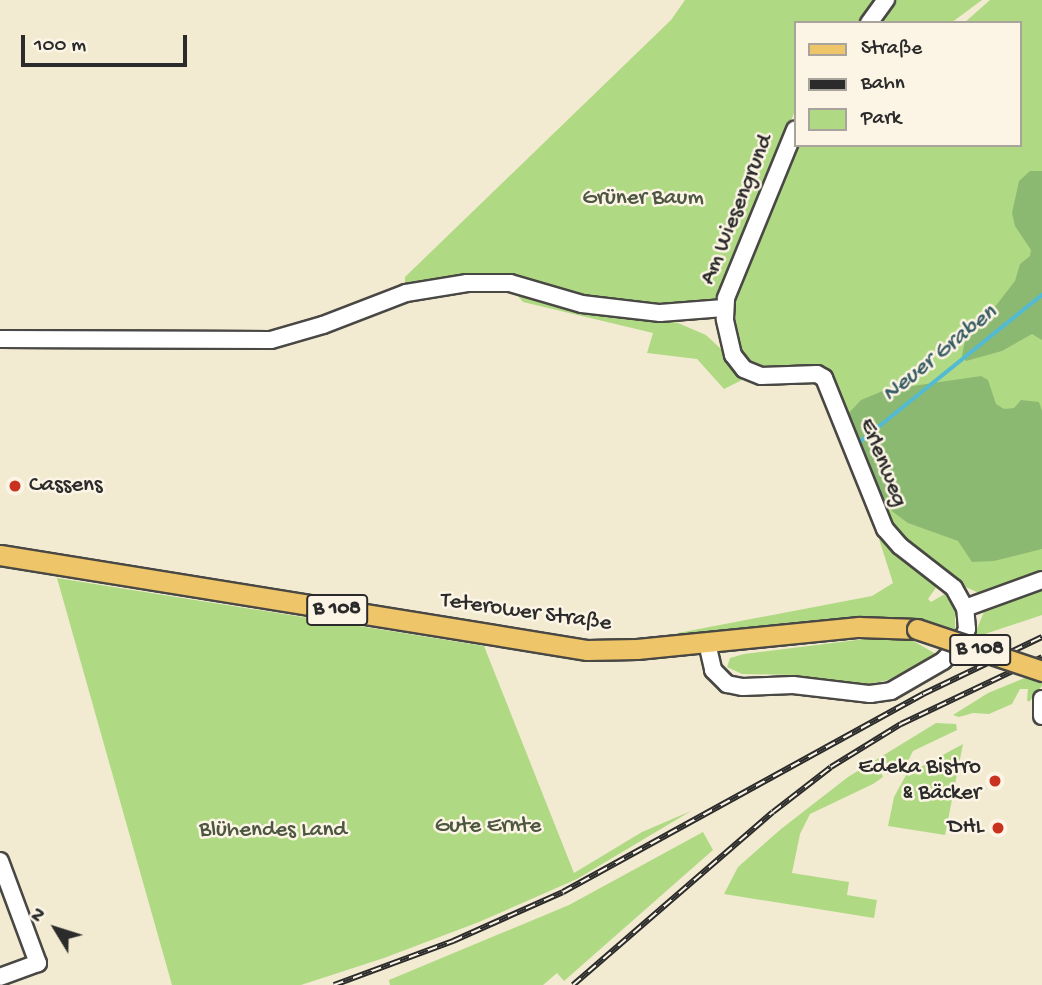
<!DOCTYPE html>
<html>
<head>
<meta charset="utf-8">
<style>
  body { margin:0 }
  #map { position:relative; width:1042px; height:985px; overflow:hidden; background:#f2ebd2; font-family:"Gochi Hand",sans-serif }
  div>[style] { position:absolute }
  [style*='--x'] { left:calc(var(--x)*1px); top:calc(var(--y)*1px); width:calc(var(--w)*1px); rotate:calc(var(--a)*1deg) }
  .green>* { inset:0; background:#b0d984 }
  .forest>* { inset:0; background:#8cb972 }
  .stream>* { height:3.5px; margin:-1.75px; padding:0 1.75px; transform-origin:1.75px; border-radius:1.75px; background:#53bad1 }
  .roads { filter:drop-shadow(2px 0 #494844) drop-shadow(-2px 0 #494844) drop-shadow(0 2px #494844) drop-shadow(0 -2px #494844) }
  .minor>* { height:16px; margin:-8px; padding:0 8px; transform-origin:8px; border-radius:8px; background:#fff }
  .major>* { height:19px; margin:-9.5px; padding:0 9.5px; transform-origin:9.5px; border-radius:9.5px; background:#eec569 }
  .rail>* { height:6px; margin-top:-3px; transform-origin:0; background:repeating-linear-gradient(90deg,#fcf5e5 0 10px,#2b2b2b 0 20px); box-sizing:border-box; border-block:2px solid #2b2b2b }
  .bridges { filter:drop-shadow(2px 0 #494844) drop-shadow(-2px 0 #494844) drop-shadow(0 2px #494844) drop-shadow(0 -2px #494844) }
  .major-bridge>* { height:19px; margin:-9.5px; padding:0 9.5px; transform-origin:9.5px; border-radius:9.5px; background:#eec569 }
  .dots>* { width:19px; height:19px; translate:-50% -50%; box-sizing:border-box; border:4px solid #fcf5e5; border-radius:50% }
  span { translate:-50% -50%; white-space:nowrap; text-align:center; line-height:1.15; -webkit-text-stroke:5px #fcf5e5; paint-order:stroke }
  .shield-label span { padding:2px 5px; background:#fcf5e5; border:2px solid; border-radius:5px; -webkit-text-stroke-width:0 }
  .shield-label { font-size:21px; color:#2b2b2b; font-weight:700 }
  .park-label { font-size:23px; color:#4c5641 }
  .street-label { font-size:23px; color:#2b2b2b }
  .poi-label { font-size:23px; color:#2b2b2b }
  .left { translate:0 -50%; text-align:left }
  .right { translate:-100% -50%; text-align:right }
  .water-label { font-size:24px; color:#395d65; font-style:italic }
  .legend { position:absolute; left:794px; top:21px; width:228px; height:126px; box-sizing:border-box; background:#fcf5e5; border:2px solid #a8a49b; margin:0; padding:9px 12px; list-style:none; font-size:21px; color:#2b2b2b }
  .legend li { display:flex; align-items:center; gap:14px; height:35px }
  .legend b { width:35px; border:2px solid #a8a49b }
  .north { position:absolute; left:21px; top:894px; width:70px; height:70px; -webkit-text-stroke:5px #fcf5e5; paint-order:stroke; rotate:308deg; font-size:19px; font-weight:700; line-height:28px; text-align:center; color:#2b2b2b }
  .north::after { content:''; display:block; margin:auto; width:24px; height:32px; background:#2b2b2b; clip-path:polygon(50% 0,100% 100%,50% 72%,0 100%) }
  .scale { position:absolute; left:21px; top:35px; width:166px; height:32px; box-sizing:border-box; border:4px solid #2b2b2b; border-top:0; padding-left:9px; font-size:21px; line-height:24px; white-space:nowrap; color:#2b2b2b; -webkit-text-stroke:5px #fcf5e5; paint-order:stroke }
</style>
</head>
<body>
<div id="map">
  <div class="green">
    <i style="clip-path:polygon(685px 0,878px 0,862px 23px,795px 23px,795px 111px,719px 296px,702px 306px,628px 306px,508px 278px,405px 284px,405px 277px,671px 20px)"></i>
    <i style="clip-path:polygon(897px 0,982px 0,951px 23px,882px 23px,880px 19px,886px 10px,891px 10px)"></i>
    <i style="clip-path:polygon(990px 0,1042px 0,1042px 574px,979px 593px,959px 584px,906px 541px,891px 525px,831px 379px,761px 373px,738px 353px,730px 300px,795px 145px,1019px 145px,1019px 23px,964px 23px)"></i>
    <i style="clip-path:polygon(510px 287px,678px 323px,706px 335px,750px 376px,724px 389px,697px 359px,647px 353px,653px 333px,523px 302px)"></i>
    <i style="clip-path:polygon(879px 539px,937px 586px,928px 599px,931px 602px,945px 594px,955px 611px,955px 631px,925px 620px,743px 628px,679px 636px,678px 633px,872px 596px,893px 583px)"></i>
    <i style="clip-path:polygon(57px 578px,484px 646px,574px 873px,642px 832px,691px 811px,577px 879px,479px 922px,384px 958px,301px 985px,172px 985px)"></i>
    <i style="clip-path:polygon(1042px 590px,1042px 615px,973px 638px,984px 612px)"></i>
    <i style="clip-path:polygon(881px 637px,908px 638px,936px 654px,888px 680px,865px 685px,796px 675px,742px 674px,727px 667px,730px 658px,744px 654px)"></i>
    <i style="clip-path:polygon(1042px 671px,1042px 686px,1029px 702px,1027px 700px,1028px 689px,1020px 689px,1012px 704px,989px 714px,973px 713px,959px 717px,953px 715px,988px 693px)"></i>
    <i style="clip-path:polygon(936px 723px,956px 724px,957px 730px,913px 751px,909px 759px,888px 775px,884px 770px,881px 772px,883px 777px,873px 784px,810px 814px,800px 834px,792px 873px,849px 882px,847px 895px,877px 900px,874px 918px,724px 894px,738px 867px,781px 829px,848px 777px)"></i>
    <i style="clip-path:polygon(963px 744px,945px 835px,888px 826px,894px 797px,906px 775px)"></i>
    <i style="clip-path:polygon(703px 832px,713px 850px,564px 981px,557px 973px,543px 985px,390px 985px,389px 980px,569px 905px)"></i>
  </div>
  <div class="forest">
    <i style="clip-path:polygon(1030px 171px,1042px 171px,1042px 340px,1032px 334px,1002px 351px,966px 361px,962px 356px,965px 340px,975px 324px,994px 308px,1015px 281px,1020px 264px,1030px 256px,1031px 250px,1015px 226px,1012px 213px,1019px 181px)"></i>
    <i style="clip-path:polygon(981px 376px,988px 380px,996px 404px,1004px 409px,1014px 408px,1021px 400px,1039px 402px,1042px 411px,1042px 549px,994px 561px,972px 562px,958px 541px,908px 523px,893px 512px,874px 488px,846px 416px,861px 400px,885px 390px)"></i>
  </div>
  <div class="stream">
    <i style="--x:861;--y:441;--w:233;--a:-38.9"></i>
  </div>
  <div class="roads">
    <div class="minor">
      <i style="--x:869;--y:23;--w:29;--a:-54"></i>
      <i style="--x:0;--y:339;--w:271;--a:0.2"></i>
      <i style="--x:271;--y:340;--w:54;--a:-16.1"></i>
      <i style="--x:323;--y:325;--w:89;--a:-21.1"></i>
      <i style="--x:406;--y:293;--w:62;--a:-9.3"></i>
      <i style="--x:467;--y:283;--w:43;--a:0"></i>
      <i style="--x:510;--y:283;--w:75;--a:16.3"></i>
      <i style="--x:582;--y:304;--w:79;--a:6.6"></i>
      <i style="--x:660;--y:313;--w:64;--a:-4.5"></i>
      <i style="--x:965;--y:608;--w:82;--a:-20"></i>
      <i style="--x:707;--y:643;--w:28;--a:77"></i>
      <i style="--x:713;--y:670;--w:20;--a:45"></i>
      <i style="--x:727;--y:684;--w:16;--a:11"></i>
      <i style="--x:743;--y:687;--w:50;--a:-2.3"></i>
      <i style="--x:793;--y:685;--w:78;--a:6.7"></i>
      <i style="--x:870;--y:694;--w:21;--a:-8"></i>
      <i style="--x:891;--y:691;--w:60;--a:-30"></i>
      <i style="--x:943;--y:661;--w:26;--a:-47"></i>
      <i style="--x:961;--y:642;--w:14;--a:-65"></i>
      <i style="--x:967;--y:629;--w:21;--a:-95"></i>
      <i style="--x:965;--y:608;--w:23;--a:-119"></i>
      <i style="--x:954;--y:588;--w:68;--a:-142.1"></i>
      <i style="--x:900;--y:546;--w:23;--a:-131"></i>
      <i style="--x:885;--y:529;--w:163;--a:-112"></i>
      <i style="--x:824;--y:378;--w:8;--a:-150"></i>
      <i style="--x:817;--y:374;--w:56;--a:178"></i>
      <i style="--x:761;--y:376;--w:18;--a:-158"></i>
      <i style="--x:744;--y:369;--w:18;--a:-128"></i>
      <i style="--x:733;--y:355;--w:37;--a:-103"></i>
      <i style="--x:725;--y:319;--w:21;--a:-87"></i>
      <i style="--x:726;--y:298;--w:182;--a:-67.7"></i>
      <i style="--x:1042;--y:699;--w:17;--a:90"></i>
      <i style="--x:0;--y:861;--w:109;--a:69.6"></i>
      <i style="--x:38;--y:963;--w:40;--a:159.8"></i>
    </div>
    <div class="major">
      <i style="--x:0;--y:555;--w:595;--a:9.19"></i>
      <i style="--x:587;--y:650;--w:50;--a:-1.1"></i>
      <i style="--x:637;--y:649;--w:223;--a:-5.7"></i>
      <i style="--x:859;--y:627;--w:58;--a:2"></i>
    </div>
  </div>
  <div class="rail">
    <i style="--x:334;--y:985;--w:127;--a:-20.3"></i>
    <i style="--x:453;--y:941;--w:120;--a:-24"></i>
    <i style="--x:563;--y:892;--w:411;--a:-28.8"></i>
    <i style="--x:923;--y:694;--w:132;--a:-25.6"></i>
    <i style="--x:573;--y:985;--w:264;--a:-40.9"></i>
    <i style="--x:773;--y:812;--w:73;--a:-37.8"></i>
    <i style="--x:831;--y:767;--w:82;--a:-31.6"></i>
    <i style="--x:901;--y:724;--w:156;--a:-25.4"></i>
  </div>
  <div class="bridges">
    <div class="major-bridge">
      <i style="--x:917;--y:629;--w:132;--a:18.6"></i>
    </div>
  </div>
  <div class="dots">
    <i style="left:15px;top:486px;background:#c8321e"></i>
    <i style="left:995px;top:781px;background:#c8321e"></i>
    <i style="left:998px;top:828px;background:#c8321e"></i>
  </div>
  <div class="shield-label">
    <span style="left:337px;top:610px">B 108</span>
    <span style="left:980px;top:650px">B 108</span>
  </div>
  <div class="park-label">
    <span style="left:643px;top:199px">Grüner Baum</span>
    <span style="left:488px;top:827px">Gute Ernte</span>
    <span style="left:273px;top:831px">Blühendes Land</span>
  </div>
  <div class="street-label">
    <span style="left:738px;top:210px;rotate:-68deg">Am Wiesengrund</span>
    <span style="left:882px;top:463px;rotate:68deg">Erlenweg</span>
    <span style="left:526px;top:613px;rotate:8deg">Teterower Straße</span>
  </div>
  <div class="poi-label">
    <span class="left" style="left:29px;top:486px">Cassens</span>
    <span class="right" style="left:981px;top:781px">Edeka Bistro<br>&amp; Bäcker</span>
    <span class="right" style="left:984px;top:828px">DHL</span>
  </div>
  <div class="water-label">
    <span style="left:940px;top:354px;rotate:-39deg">Neuer Graben</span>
  </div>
  <ul class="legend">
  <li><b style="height:9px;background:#eec569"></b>Straße</li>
  <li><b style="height:9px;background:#2b2b2b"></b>Bahn</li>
  <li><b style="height:19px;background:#b0d984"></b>Park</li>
  </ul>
  <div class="north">N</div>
  <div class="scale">100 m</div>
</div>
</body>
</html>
